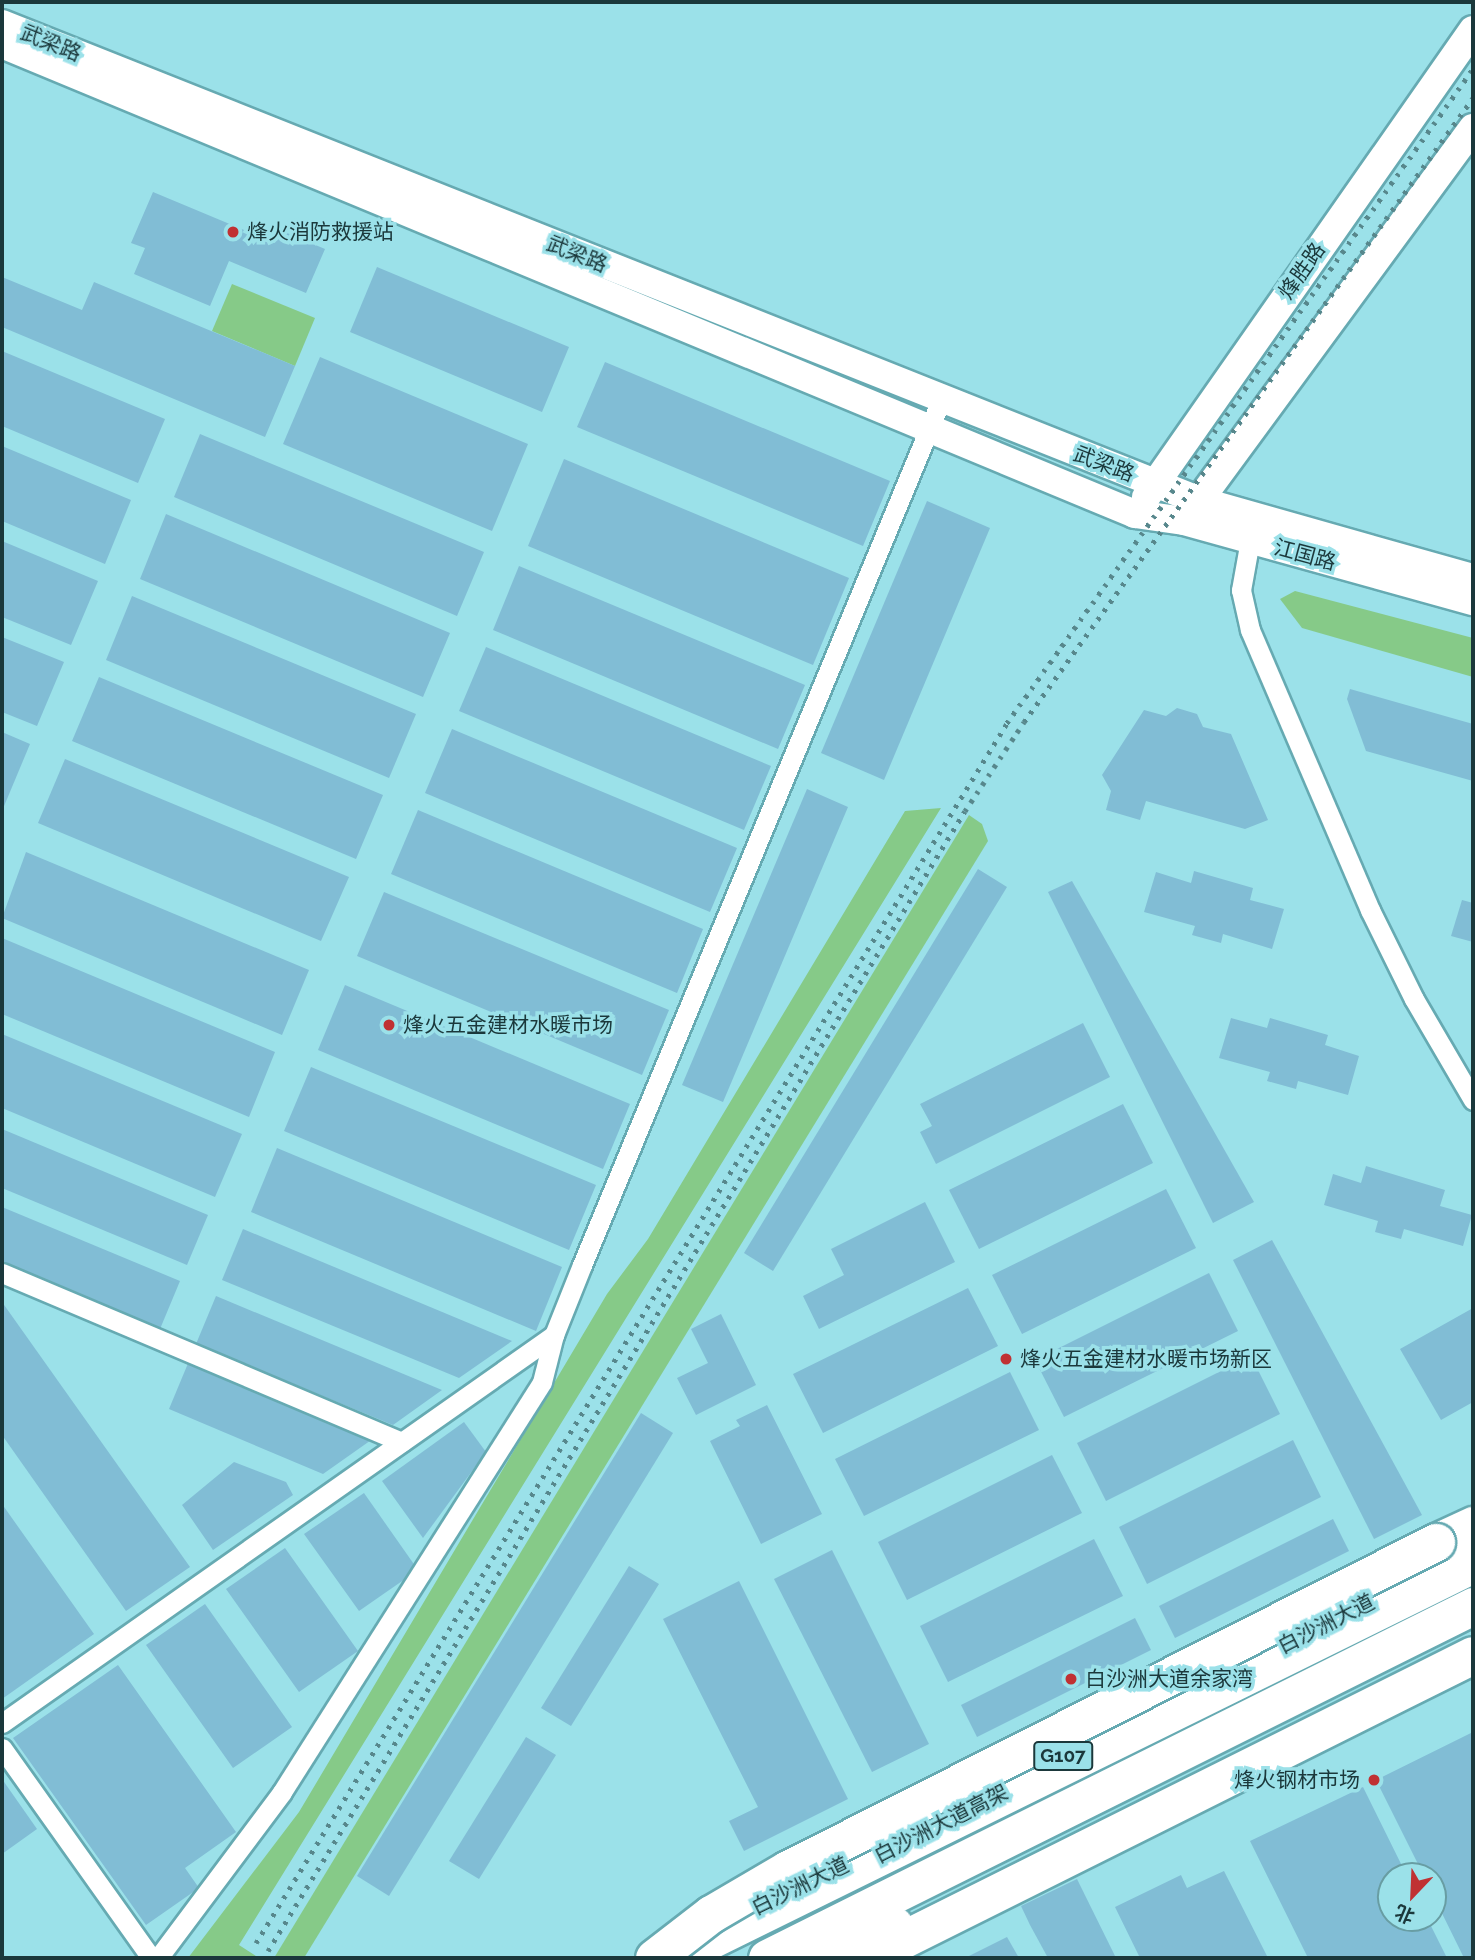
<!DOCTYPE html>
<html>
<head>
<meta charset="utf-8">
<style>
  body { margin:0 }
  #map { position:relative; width:1475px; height:1960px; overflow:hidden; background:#9be1e9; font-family:Raleway,"Noto Sans SC",sans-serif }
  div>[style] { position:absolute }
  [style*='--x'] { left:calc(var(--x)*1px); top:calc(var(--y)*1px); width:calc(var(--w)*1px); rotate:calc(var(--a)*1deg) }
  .green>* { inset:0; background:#86ca88 }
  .building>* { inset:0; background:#81bdd5 }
  .roads { filter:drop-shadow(2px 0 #66aab2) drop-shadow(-2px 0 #66aab2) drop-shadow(0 2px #66aab2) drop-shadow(0 -2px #66aab2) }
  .street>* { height:19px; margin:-9.5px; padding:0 9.5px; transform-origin:9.5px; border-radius:9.5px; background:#fff }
  .secondary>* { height:28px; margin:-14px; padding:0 14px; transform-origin:14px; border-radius:14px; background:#fff }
  .primary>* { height:32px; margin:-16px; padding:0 16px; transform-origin:16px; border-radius:16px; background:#fff }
  .highway>* { height:37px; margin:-18.5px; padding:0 18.5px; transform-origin:18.5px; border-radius:18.5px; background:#fff }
  .rail>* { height:5px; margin-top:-2.5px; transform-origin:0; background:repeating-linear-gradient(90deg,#57878c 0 3.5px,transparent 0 10.5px) }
  .bridges { filter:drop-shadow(2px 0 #66aab2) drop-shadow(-2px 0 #66aab2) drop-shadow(0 2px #66aab2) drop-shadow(0 -2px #66aab2) }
  .highway-bridge>* { height:37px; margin:-18.5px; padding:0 18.5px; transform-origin:18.5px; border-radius:18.5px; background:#fff }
  .dots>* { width:19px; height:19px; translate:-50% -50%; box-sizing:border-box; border:4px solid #9be1e9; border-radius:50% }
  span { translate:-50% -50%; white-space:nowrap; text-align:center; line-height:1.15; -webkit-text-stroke:7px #9be1e9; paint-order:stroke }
  .shield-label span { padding:2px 5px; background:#9be1e9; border:2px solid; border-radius:5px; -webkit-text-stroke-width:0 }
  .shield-label { font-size:19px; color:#1b383b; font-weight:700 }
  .street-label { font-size:21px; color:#1b383b }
  .poi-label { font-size:21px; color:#1b383b }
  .left { translate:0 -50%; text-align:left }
  .right { translate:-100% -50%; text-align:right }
  .frame { position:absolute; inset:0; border:4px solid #1b383b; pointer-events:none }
  .north { position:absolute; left:1377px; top:1862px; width:70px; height:70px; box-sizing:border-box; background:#9be1e9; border:2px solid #689da3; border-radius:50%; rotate:203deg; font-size:19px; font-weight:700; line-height:28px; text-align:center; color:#1b383b }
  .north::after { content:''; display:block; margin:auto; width:24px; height:32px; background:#c03133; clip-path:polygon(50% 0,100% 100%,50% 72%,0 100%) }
</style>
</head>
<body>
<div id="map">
  <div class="green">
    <i style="clip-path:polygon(232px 284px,315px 318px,295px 366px,212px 331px)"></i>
    <i style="clip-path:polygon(1295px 591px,1473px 638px,1473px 677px,1302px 628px,1280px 599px)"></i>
    <i style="clip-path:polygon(941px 808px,239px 1945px,259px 1958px,188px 1958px,299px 1812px,607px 1294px,648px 1239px,905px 811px)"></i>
    <i style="clip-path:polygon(969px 815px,982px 824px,988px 841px,304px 1958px,274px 1958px)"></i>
  </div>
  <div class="building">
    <i style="clip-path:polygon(153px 192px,275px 243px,280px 230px,325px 249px,306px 293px,229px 261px,210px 306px,134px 274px,145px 248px,131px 243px)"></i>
    <i style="clip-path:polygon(377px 267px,569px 347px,542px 412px,350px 332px)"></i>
    <i style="clip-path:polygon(2px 277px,82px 310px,94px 282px,295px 366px,265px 437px,2px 327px)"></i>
    <i style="clip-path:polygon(2px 351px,165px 419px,138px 483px,2px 426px)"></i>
    <i style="clip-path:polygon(320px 357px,528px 444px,492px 531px,283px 444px)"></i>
    <i style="clip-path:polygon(605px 362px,890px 481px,863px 546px,577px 427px)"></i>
    <i style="clip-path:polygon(200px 434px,484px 552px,457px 616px,174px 497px)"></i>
    <i style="clip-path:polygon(2px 446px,131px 500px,105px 564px,2px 521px)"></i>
    <i style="clip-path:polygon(564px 459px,849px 578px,813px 665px,528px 546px)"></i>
    <i style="clip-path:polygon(927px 501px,990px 528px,884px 780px,821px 753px)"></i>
    <i style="clip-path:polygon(166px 514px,450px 633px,423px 697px,140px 579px)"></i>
    <i style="clip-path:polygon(2px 541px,98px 581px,71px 645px,2px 617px)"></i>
    <i style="clip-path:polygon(519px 566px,805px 685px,778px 749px,493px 630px)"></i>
    <i style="clip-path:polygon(132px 596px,416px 714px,389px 778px,106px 660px)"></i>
    <i style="clip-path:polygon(2px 637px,64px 662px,37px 726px,2px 712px)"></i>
    <i style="clip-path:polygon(486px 647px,771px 766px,744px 830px,459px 711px)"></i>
    <i style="clip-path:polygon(99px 677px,383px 795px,356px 859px,72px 741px)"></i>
    <i style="clip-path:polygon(1350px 689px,1473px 724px,1473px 781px,1366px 751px,1347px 699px)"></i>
    <i style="clip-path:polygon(1177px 708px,1197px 714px,1203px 727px,1231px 734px,1268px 820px,1245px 829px,1146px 801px,1140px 820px,1106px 810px,1111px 791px,1102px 775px,1144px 710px,1166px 716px)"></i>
    <i style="clip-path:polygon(452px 729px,737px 848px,710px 912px,425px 793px)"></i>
    <i style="clip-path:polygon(2px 732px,30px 744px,2px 811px)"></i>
    <i style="clip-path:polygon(65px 759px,349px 877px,321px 941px,38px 823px)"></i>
    <i style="clip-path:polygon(807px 789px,848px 807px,723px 1102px,682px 1085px)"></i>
    <i style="clip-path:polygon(418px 810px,703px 929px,677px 993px,391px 874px)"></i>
    <i style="clip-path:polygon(26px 852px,309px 970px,282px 1035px,2px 918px)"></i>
    <i style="clip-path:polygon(978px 869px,1007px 887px,773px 1271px,744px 1253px)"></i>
    <i style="clip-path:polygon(1194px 871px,1253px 888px,1250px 900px,1284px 909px,1272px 949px,1223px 934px,1221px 943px,1192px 935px,1195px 926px,1144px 912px,1156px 872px,1191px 883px)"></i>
    <i style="clip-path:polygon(1072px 881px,1254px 1202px,1213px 1223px,1048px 892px)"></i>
    <i style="clip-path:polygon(384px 892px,669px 1010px,642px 1075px,357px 956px)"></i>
    <i style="clip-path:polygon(1462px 900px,1473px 903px,1473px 942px,1451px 936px)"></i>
    <i style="clip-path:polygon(2px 938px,275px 1052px,249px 1117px,2px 1014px)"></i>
    <i style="clip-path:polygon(345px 985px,630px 1104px,603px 1169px,318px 1050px)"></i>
    <i style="clip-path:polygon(1231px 1018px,1267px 1028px,1270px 1018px,1328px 1035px,1325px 1045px,1359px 1056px,1348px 1095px,1298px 1081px,1296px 1089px,1267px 1081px,1270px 1072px,1219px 1058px)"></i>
    <i style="clip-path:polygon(1083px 1023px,1110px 1077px,936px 1164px,920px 1132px,932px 1126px,920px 1104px)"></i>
    <i style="clip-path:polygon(2px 1034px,242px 1134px,215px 1197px,2px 1108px)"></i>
    <i style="clip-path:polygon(311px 1067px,596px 1185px,569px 1250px,284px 1131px)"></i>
    <i style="clip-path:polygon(1123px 1104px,1153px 1163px,979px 1249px,949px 1190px)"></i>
    <i style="clip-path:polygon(2px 1129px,208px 1215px,187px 1265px,2px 1188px)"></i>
    <i style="clip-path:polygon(277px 1148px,562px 1267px,536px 1331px,251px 1212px)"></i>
    <i style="clip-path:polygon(1366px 1166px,1445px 1190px,1440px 1206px,1472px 1215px,1463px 1246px,1404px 1229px,1401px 1239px,1375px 1232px,1378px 1221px,1324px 1205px,1333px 1174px,1361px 1183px)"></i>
    <i style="clip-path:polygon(1166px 1189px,1196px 1248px,1022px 1334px,992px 1275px)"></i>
    <i style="clip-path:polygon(925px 1202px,955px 1262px,819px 1329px,803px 1296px,844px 1275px,831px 1249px)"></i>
    <i style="clip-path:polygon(2px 1207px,180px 1281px,160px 1329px,2px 1263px)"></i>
    <i style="clip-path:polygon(243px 1229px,512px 1341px,459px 1378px,222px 1280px)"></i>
    <i style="clip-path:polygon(1272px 1240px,1422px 1515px,1374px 1539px,1233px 1260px)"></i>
    <i style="clip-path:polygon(1209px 1273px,1238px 1331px,1064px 1417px,1035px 1360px)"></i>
    <i style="clip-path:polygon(968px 1288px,998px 1346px,823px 1433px,793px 1374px)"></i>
    <i style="clip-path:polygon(216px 1296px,442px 1390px,393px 1425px,196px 1344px)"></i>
    <i style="clip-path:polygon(2px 1302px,190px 1567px,126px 1611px,2px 1435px)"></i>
    <i style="clip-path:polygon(1473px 1308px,1473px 1402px,1441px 1420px,1400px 1349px)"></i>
    <i style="clip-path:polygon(721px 1314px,756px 1385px,696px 1415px,677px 1378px,708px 1363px,691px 1329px)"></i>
    <i style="clip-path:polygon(1251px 1356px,1280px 1414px,1106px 1501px,1077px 1443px)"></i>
    <i style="clip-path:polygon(189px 1361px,374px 1438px,323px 1474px,169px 1409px)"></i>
    <i style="clip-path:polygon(1010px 1372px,1039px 1430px,864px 1516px,835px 1459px)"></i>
    <i style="clip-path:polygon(767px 1405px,822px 1514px,761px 1544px,710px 1441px,740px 1426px,736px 1420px)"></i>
    <i style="clip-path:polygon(641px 1413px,673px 1433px,389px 1896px,357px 1876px)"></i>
    <i style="clip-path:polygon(464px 1422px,486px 1452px,423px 1538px,382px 1481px)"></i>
    <i style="clip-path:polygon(1293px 1440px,1321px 1497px,1147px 1584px,1119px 1527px)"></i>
    <i style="clip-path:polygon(1052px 1455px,1082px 1513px,907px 1600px,878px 1542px)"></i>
    <i style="clip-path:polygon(234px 1462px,286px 1482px,293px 1495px,213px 1550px,182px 1505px)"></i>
    <i style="clip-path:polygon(364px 1493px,418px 1570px,359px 1611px,304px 1534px)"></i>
    <i style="clip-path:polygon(2px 1504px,94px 1634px,2px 1699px)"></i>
    <i style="clip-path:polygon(1333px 1519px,1349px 1551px,1175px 1638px,1159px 1606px)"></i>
    <i style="clip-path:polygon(1094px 1539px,1123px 1596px,948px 1682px,920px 1626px)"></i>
    <i style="clip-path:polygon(285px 1548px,358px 1651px,299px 1692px,226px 1589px)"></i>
    <i style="clip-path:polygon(832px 1550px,929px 1744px,872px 1772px,774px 1579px)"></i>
    <i style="clip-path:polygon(629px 1566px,659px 1584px,571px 1726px,541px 1708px)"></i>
    <i style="clip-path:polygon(739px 1581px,848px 1799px,744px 1851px,729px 1821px,758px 1807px,663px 1619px)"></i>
    <i style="clip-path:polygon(205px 1604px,292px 1727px,233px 1768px,146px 1645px)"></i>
    <i style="clip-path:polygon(1135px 1618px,1151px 1650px,977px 1737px,961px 1705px)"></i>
    <i style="clip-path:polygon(118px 1665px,236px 1832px,185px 1868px,199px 1888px,146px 1925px,13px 1738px)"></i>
    <i style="clip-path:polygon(1473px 1732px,1473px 1958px,1464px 1958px,1433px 1895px,1433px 1876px,1424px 1876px,1376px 1780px)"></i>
    <i style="clip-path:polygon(526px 1737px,556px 1755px,479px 1879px,449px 1861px)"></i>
    <i style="clip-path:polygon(2px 1779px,37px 1829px,2px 1854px)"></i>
    <i style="clip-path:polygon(1363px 1787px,1407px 1876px,1391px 1876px,1391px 1918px,1427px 1918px,1447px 1958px,1308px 1958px,1250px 1841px)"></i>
    <i style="clip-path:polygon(1224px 1871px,1268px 1958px,1140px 1958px,1115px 1907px,1181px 1875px,1187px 1888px)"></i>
    <i style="clip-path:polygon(1077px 1879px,1116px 1958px,1048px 1958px,1030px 1925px,1021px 1906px)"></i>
    <i style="clip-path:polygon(1007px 1937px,1019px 1958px,965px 1958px)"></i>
  </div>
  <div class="roads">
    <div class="street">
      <i style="--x:1250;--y:540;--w:51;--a:100.2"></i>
      <i style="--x:1241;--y:590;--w:41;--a:77.3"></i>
      <i style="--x:1250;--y:630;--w:305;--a:66.8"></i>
      <i style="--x:1370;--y:910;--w:99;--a:63.7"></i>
      <i style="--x:1414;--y:999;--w:117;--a:59.7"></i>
      <i style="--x:2;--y:1273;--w:434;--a:22.9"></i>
      <i style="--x:2;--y:1723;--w:675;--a:-35.1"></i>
      <i style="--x:2;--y:1748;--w:257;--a:54.6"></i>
      <i style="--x:158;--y:1958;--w:207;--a:-53.2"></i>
      <i style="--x:282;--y:1792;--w:485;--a:-57.6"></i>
      <i style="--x:542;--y:1382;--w:49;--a:-75.7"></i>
      <i style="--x:554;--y:1335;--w:75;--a:-68.2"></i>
      <i style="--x:582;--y:1265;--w:937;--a:-67.46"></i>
    </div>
    <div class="secondary">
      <i style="--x:2;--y:24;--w:1289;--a:21.71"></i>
      <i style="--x:1200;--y:501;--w:284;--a:15.8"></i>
      <i style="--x:2;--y:44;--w:1227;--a:22.53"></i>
      <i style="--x:1135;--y:514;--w:49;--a:8.1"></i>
      <i style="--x:1184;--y:521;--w:300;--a:15.5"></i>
      <i style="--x:1146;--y:497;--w:570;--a:-55"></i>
      <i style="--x:1190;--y:513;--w:478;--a:-53.7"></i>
    </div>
    <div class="primary">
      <i style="--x:824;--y:1958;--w:80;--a:-25.3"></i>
    </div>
    <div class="highway">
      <i style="--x:1436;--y:1542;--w:41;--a:-24.7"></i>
      <i style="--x:674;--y:1958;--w:891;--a:-26.25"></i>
      <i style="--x:767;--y:1958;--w:789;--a:-26.5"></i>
      <i style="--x:866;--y:1958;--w:678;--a:-26.53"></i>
    </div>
  </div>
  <div class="rail">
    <i style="--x:256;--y:1943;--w:1433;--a:-58.38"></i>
    <i style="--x:1007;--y:723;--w:803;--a:-54.53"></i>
    <i style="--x:268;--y:1951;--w:1336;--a:-58.56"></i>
    <i style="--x:965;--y:811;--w:107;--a:-56.5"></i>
    <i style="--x:1024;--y:722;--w:769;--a:-54.26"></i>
  </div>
  <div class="bridges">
    <div class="highway-bridge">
      <i style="--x:654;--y:1958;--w:72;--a:-37.7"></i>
      <i style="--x:711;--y:1914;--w:89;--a:-30.3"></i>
      <i style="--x:788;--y:1869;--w:726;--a:-26.78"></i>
    </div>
  </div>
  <div class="dots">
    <i style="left:233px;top:232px;background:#c03133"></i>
    <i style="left:389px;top:1025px;background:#c03133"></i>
    <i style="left:1006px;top:1359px;background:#c03133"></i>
    <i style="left:1071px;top:1679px;background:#c03133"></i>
    <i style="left:1374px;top:1780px;background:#c03133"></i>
  </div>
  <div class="shield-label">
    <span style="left:1063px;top:1756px">G107</span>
  </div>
  <div class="street-label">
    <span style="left:51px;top:43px;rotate:22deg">武梁路</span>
    <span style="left:577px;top:254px;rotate:22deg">武梁路</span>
    <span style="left:1302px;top:271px;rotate:-55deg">烽胜路</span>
    <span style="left:1104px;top:464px;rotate:21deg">武梁路</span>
    <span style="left:1305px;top:555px;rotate:15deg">江国路</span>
    <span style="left:1326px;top:1624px;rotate:-27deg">白沙洲大道</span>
    <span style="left:941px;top:1824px;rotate:-27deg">白沙洲大道高架</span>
    <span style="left:800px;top:1886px;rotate:-26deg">白沙洲大道</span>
  </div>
  <div class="poi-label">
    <span class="left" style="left:247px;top:232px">烽火消防救援站</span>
    <span class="left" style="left:403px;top:1025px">烽火五金建材水暖市场</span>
    <span class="left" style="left:1020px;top:1359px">烽火五金建材水暖市场新区</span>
    <span class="left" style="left:1085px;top:1679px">白沙洲大道余家湾</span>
    <span class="right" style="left:1360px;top:1780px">烽火钢材市场</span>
  </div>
  <div class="frame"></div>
  <div class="north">北</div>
</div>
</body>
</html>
